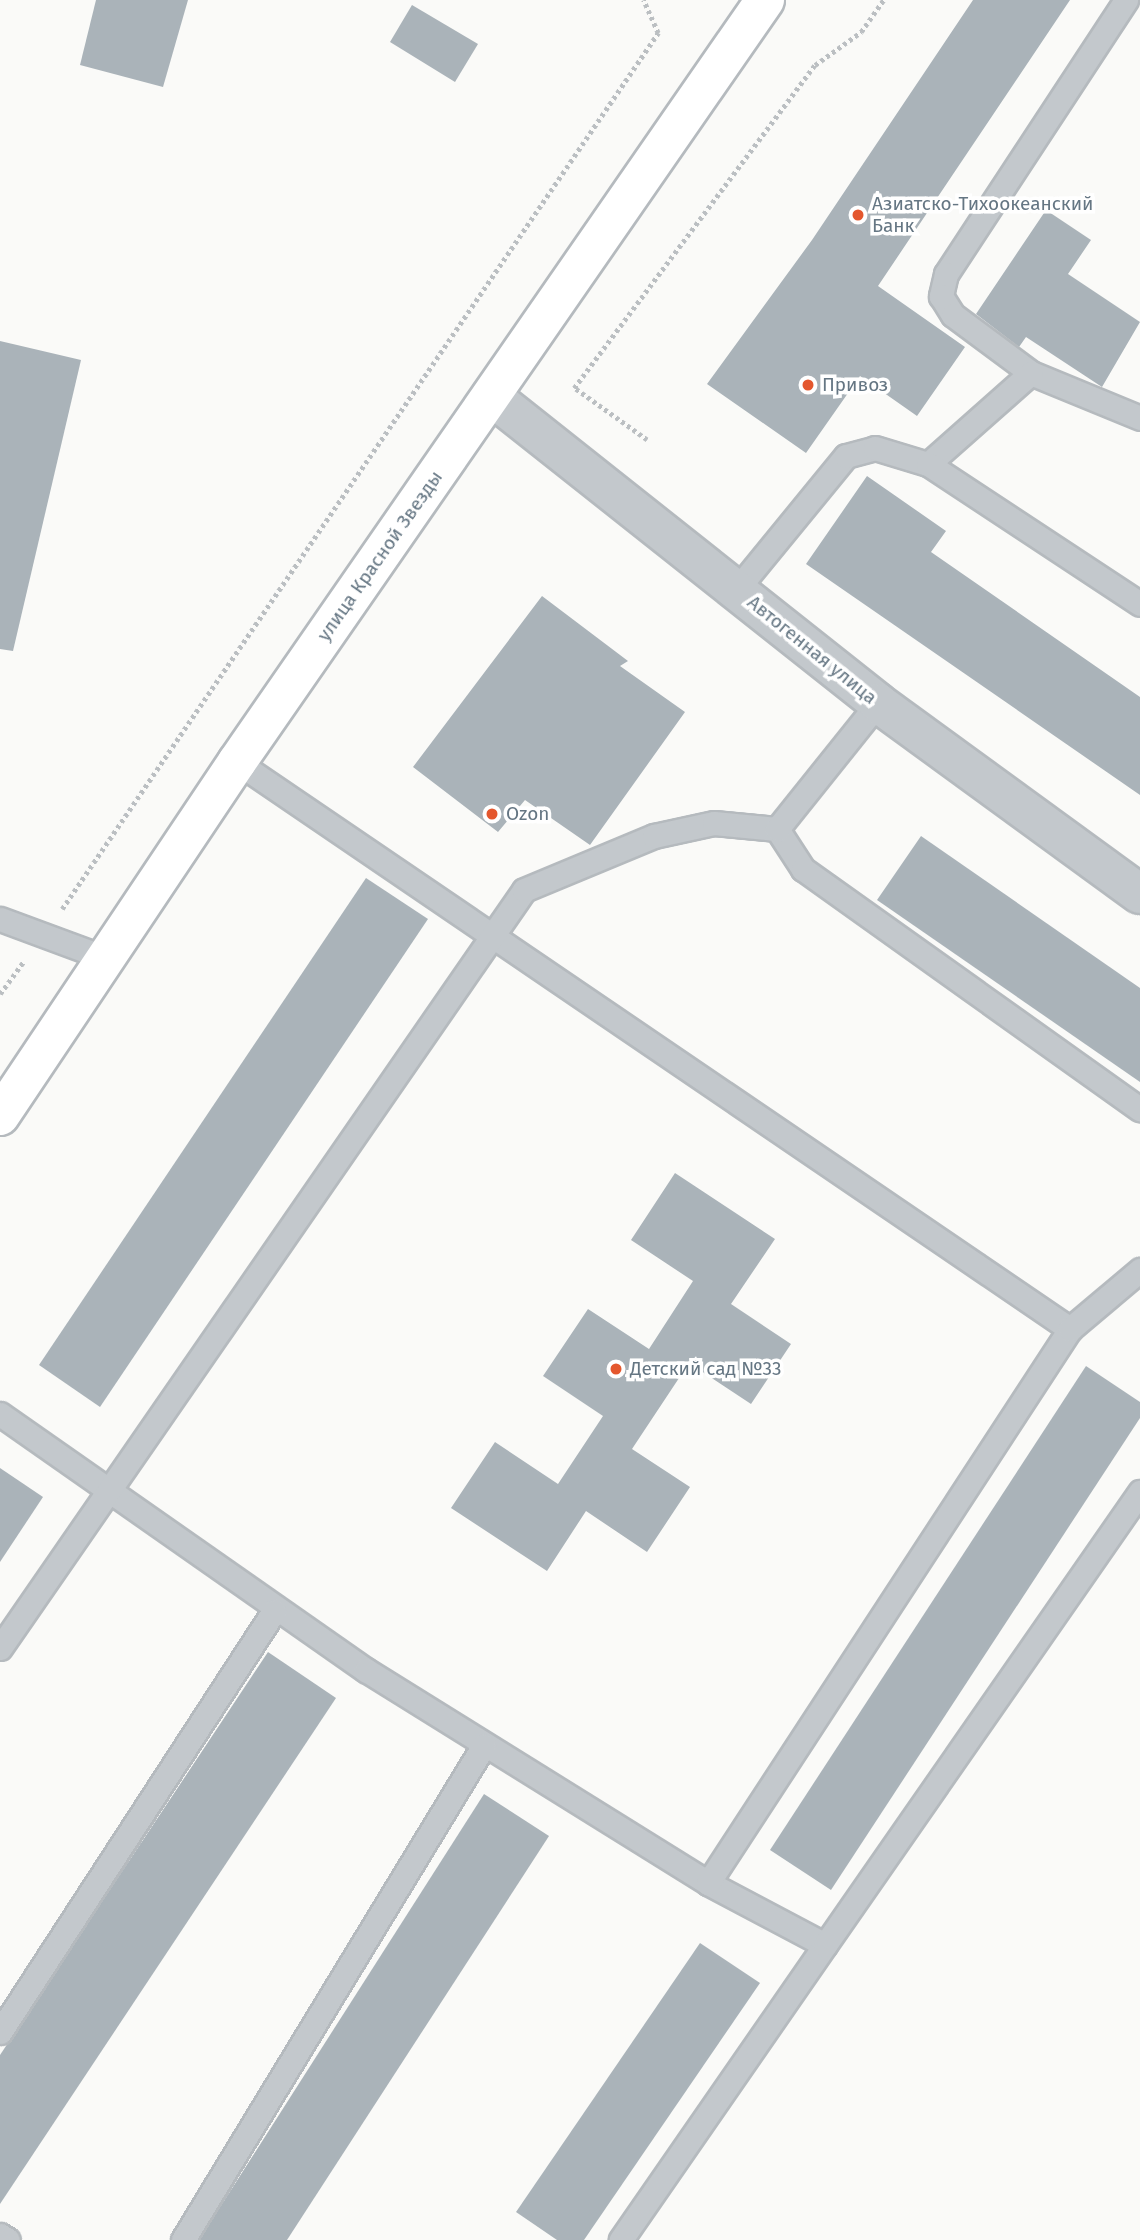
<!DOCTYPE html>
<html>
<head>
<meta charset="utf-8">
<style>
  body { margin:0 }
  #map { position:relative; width:1140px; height:2240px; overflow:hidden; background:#fafaf8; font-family:"Fira Sans",sans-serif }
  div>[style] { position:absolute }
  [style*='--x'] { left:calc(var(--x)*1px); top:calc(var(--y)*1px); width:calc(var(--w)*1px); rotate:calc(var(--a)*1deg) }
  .building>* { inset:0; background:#aab3b9 }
  .path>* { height:4.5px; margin-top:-2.25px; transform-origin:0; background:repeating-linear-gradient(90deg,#bbbfc2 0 3.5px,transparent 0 7px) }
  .roads { filter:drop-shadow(2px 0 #b5babe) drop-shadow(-2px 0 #b5babe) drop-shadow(0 2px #b5babe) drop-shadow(0 -2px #b5babe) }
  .service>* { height:23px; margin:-11.5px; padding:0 11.5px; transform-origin:11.5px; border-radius:11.5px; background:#c3c8cc }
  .minor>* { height:38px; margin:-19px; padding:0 19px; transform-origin:19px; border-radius:19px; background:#c3c8cc }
  .primary>* { height:38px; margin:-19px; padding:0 19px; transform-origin:19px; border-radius:19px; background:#fff }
  .dots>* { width:19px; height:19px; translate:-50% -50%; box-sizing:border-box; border:4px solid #fff; border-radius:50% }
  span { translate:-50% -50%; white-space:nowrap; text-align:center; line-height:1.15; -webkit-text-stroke:7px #fff; paint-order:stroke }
  .poi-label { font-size:19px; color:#657683 }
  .left { translate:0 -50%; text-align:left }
  .street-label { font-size:19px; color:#657683 }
</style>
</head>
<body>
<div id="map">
  <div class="building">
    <i style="clip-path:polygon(96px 0,188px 0,163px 87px,80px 65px)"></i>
    <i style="clip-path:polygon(973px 0,1070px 0,878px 286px,965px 347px,917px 416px,860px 376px,806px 453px,707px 384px,812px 240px)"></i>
    <i style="clip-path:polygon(412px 5px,478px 44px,455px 82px,390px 42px)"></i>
    <i style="clip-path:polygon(1046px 210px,1091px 240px,1068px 274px,1140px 322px,1102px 387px,1026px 337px,1019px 347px,976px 314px)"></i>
    <i style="clip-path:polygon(0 341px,81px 360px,13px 651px,0 649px)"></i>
    <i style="clip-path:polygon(867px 476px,946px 531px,931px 552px,1140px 697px,1140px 795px,806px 564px)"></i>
    <i style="clip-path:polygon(542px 596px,628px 661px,620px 666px,685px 712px,590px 845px,525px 800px,498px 832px,413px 767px)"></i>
    <i style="clip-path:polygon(921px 836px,1140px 988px,1140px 1082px,877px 900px)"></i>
    <i style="clip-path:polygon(366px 878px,428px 919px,100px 1407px,39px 1365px)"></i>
    <i style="clip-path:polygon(675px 1173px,775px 1239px,731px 1304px,791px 1344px,751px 1404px,689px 1363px,632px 1449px,690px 1487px,647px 1552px,586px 1511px,547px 1571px,451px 1508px,495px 1442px,558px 1484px,603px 1416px,543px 1376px,588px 1309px,649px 1349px,693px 1281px,631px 1240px)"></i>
    <i style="clip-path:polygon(1086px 1366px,1140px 1402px,1140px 1418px,831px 1890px,770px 1850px)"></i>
    <i style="clip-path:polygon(0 1468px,43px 1497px,0 1562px)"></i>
    <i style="clip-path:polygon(268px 1652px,336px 1698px,0 2204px,0 2055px)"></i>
    <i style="clip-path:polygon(484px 1794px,549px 1836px,287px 2240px,199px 2240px)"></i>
    <i style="clip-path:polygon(700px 1943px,760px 1983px,584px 2240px,557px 2240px,516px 2212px)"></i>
  </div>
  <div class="path">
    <i style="--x:647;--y:440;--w:90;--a:-144.5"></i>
    <i style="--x:574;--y:388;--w:403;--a:-53.3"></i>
    <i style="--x:815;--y:65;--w:57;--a:-35.7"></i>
    <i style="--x:861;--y:32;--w:39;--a:-55"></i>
    <i style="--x:62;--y:909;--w:1060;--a:-55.77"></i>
    <i style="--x:658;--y:33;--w:36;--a:-114"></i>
    <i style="--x:0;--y:994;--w:41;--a:-54"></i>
  </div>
  <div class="roads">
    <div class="service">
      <i style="--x:1126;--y:0;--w:328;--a:123.3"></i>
      <i style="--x:946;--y:274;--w:23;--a:103"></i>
      <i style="--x:941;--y:296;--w:22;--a:58"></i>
      <i style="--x:953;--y:315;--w:97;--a:36.6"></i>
      <i style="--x:1031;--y:373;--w:118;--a:22.4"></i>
      <i style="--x:928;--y:464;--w:137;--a:-41.5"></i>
      <i style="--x:737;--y:589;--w:172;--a:-50.7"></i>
      <i style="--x:846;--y:456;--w:30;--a:-15"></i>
      <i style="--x:875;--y:448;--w:55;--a:16.8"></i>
      <i style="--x:928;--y:464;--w:254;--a:33.4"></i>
      <i style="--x:237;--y:762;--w:1008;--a:34.24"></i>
      <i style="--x:777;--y:829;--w:48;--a:57"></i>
      <i style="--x:803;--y:869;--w:414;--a:35.5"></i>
      <i style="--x:0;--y:919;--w:110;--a:20.3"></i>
      <i style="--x:0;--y:1414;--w:447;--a:35"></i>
      <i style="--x:366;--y:1670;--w:403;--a:31.9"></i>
      <i style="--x:708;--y:1883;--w:132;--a:27.9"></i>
      <i style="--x:825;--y:1945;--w:359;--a:124.7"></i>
      <i style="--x:0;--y:1648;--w:921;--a:-55.34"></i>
      <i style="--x:524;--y:890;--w:141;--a:-22.6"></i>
      <i style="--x:654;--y:836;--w:61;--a:-12.2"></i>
      <i style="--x:714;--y:823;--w:63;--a:5.4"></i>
      <i style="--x:777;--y:829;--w:161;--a:-51.3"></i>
      <i style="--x:708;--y:1883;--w:662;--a:-56.84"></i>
      <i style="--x:1070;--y:1329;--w:92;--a:-40.1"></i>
      <i style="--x:825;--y:1945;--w:552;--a:-55.19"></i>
      <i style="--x:0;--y:2032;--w:502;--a:-56.94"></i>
      <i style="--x:0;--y:2235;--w:9;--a:32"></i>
      <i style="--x:183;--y:2240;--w:579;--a:-58.7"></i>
    </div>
    <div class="minor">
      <i style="--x:491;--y:396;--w:494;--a:38.4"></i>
      <i style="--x:878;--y:703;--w:324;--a:36.1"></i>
    </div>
    <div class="primary">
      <i style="--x:0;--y:1116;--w:426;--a:-56.2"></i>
      <i style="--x:237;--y:762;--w:927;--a:-55.28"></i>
    </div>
  </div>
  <div class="dots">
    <i style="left:858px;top:215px;background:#e4572e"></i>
    <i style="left:808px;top:385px;background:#e4572e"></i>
    <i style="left:492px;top:814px;background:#e4572e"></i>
    <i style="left:616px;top:1369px;background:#e4572e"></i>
  </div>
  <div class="poi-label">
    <span class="left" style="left:872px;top:215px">Азиатско-Тихоокеанский<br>Банк</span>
    <span class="left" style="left:822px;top:385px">Привоз</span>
    <span class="left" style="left:506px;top:814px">Ozon</span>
    <span class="left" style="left:630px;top:1369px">Детский сад №33</span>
  </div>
  <div class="street-label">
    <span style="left:380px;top:556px;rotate:-55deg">улица Красной Звезды</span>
    <span style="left:812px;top:650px;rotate:39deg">Автогенная улица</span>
  </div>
</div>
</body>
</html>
